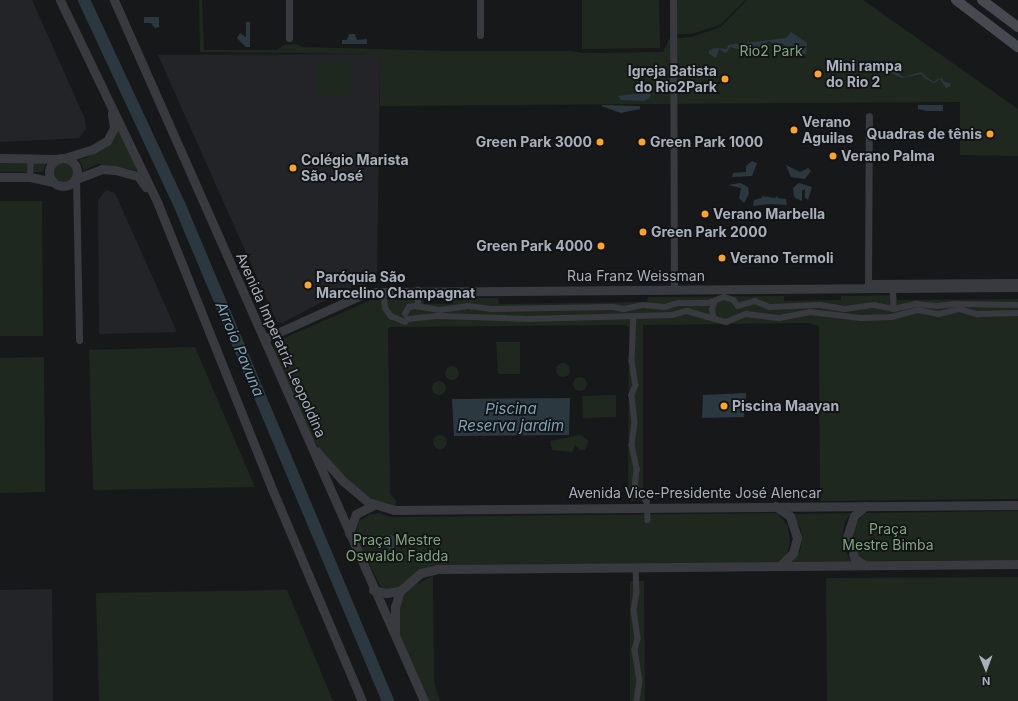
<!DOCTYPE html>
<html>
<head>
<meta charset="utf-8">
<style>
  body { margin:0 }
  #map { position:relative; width:1018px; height:701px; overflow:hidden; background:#17181a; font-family:Inter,sans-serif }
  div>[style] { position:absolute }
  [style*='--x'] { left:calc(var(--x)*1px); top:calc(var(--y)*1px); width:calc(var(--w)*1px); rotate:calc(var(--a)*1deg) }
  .built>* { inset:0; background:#232427 }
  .green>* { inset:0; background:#1f281f }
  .round { border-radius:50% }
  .water>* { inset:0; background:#2c383f }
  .river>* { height:12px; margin:-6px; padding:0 6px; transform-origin:6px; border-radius:6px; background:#2c383f }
  .pedestrian>* { height:5.5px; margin:-2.75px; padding:0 2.75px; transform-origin:2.75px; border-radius:2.75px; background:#383a3f }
  .minor>* { height:7px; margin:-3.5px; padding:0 3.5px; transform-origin:3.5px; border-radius:3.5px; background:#383a3f }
  .tertiary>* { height:9px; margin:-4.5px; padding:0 4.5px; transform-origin:4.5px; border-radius:4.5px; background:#383a3f }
  .tertiary>.ring { margin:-4.5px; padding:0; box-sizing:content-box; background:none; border:9px solid #383a3f; border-radius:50% }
  .secondary>* { height:10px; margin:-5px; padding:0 5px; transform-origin:5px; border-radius:5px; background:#46494f }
  .dots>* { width:11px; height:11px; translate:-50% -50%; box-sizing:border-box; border:2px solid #121315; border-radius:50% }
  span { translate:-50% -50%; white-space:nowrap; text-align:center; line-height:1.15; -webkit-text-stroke:3.5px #121315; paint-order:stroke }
  .park-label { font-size:14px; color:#7fa77e }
  .poi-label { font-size:14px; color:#a9b0bb; font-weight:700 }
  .left { translate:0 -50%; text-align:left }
  .right { translate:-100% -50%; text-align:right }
  .street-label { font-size:14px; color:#a9b0bb }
  .water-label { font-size:15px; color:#7da2b8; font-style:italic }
  .north { position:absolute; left:966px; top:649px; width:40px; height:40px; -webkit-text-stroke:3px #121315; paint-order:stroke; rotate:179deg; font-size:11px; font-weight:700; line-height:16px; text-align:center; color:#a9b0bb }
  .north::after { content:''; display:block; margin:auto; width:14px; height:18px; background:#a9b0bb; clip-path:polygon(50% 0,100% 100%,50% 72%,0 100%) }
</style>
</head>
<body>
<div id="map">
  <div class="built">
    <i style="clip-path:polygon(0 0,32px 0,85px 119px,86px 129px,79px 138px,0 142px)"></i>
    <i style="clip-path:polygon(380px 54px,377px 281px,347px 289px,282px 323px,277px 322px,158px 55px)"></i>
    <i style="clip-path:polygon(106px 190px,115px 193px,177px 332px,99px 334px,98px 200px)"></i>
    <i style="clip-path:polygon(52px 589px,53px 701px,0 701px,0 590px)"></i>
  </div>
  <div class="green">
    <i style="clip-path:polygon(199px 0,202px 0,204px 50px,277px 50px,284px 45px,296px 44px,302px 47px,447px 51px,571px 51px,582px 53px,663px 52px,669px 39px,691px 37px,721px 27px,747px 0,863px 0,1018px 109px,1018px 156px,960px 155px,960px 102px,380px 106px,380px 54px,200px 52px)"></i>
    <i style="clip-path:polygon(582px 0,659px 0,660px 48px,582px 49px)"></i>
    <i style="clip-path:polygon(677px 0,745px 0,720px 25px,691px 34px,677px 34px)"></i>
    <i style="clip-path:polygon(351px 60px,351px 96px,315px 97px,315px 61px)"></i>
    <i style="clip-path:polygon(120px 128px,137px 170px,98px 164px,84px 170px,79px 159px,86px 158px,105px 148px)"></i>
    <i style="clip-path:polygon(46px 162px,43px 172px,0 172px,0 163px)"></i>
    <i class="round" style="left:54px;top:162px;width:20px;height:20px"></i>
    <i style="clip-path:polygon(0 201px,42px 201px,43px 336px,0 336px)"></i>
    <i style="clip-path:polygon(897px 295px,897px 300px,1018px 299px,1018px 499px,820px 501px,819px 326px,808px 323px,643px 325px,643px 500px,628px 501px,629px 327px,625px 325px,390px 327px,388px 329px,390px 494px,396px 500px,396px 508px,372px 499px,344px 478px,325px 458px,308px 431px,274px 352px,274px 347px,280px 340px,371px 300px,423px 299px,424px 304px,453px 304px,453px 298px,498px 298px,499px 304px,647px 302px,648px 297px,784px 296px,784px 301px,841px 300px,841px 296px)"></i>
    <i style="clip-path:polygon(496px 342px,520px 342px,520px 374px,498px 374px)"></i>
    <i style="clip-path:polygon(195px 347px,255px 487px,93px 490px,89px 350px)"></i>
    <i style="clip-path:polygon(44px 357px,45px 492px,0 493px,0 358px)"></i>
    <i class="round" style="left:556px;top:363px;width:14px;height:14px"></i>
    <i class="round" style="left:445px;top:366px;width:14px;height:14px"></i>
    <i class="round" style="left:573px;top:377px;width:14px;height:14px"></i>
    <i class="round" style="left:432px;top:381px;width:14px;height:14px"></i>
    <i style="clip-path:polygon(616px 395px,616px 417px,583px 418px,582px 396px)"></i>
    <i class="round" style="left:433px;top:435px;width:14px;height:14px"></i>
    <i style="clip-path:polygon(581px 435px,589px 441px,585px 450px,580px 450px,575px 445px,572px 452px,552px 450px,550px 441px)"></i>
    <i style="clip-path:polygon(1018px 511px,1018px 560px,864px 561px,859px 556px,852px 539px,857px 522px,865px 513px)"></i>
    <i style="clip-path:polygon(379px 513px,390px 517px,777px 513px,788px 526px,790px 543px,787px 554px,778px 563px,444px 566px,399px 589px,382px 589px,355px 536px,359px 521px,369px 515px)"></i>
    <i style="clip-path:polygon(851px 513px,845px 522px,842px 537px,844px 549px,852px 562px,792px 562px,800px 551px,802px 539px,800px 527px,792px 514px)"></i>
    <i style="clip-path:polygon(433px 576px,434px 682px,440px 701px,427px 701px,398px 634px,396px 617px,402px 597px,412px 586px)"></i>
    <i style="clip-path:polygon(1018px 577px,1018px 701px,827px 701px,826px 578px)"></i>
    <i style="clip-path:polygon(630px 581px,644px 581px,645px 701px,630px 701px)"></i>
    <i style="clip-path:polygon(287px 590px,333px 701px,99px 701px,96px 593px)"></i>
  </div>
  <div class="water">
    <i style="clip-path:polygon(144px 17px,159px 17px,159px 27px,155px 28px,151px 23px,144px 23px)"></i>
    <i style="clip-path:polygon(246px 22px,250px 22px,250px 47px,246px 47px,237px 38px,240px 33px,246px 37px)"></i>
    <i style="clip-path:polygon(791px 32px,807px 43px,806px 54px,803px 55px,794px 48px,791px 51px,782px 43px,779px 47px,769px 41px,753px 53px,730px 47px,726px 53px,719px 49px,716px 58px,709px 54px,709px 51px,714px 48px,727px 49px,728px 45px,786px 38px)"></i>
    <i style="clip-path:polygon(349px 34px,355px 34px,357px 40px,367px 39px,367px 44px,342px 44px,342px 40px,347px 40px)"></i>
    <i style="clip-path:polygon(885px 62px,891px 62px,894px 70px,903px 77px,921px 72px,929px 79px,934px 82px,937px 79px,942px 78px,944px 82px,950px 83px,951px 86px,946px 88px,940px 79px,934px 83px,926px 79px,921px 74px,902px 78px,891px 73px,891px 66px,888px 64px,888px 72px,881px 72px,877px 66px)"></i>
    <i style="clip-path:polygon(649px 92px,651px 94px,649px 99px,644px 101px,621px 100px,618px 96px)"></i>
    <i style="clip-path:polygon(918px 105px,943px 105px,943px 111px,927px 111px,918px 109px)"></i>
    <i style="clip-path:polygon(601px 106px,602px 105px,640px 106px,640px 109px,621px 113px)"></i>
    <i style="clip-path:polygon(752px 161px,757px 163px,752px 176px,732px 177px,733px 173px,746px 172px,746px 166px)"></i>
    <i style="clip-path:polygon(786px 165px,800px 172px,808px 168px,811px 171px,805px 179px,791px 177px)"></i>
    <i style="clip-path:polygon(740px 183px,748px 187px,749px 194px,744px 203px,739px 198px,741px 188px,728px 185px)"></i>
    <i style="clip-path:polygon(799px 183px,812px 187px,808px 200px,805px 198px,805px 189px,802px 191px,802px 201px,794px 197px,793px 188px)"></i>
    <i style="clip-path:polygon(762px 196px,775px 198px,777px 196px,778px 198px,786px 199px,787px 205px,770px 204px,753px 206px,754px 200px,762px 198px)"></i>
    <i style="clip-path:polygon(746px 393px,744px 417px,702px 418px,703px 395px)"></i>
    <i style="clip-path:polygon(570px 398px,569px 435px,454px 436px,452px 399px)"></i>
    <i class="round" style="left:383px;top:535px;width:14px;height:14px"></i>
  </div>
  <div class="river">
    <i style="--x:84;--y:0;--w:227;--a:65"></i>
    <i style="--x:180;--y:206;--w:537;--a:67.21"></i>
  </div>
  <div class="pedestrian">
    <i style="--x:30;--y:177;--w:19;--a:-87"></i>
    <i style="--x:868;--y:283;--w:150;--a:-0.4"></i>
    <i style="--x:893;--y:287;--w:22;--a:87"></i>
    <i style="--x:383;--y:291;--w:18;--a:81"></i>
    <i style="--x:386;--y:309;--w:9;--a:54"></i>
    <i style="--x:391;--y:316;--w:15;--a:23"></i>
    <i style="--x:405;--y:322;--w:4;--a:-45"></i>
    <i style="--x:408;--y:319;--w:31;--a:-6"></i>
    <i style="--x:439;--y:316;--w:89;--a:1.9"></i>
    <i style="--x:528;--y:319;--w:144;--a:-1.6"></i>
    <i style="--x:672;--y:315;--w:16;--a:-15"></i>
    <i style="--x:687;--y:311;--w:41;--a:15.8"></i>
    <i style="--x:726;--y:322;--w:22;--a:-22"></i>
    <i style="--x:746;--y:314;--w:34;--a:7"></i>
    <i style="--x:780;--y:318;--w:31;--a:-11"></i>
    <i style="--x:810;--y:312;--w:51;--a:6.7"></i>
    <i style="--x:861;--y:318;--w:31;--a:-2"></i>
    <i style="--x:892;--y:317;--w:27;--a:-15"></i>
    <i style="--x:918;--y:310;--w:21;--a:11"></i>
    <i style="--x:939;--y:314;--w:21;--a:-14"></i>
    <i style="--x:959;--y:309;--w:19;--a:16"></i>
    <i style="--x:977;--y:314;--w:41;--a:-1.4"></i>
    <i style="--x:418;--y:307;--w:17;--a:-90"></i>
    <i style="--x:405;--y:314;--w:8;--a:-60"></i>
    <i style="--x:409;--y:307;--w:6;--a:-9"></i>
    <i style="--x:415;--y:306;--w:25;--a:9"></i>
    <i style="--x:440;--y:310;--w:28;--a:-8"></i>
    <i style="--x:468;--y:306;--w:23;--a:7"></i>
    <i style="--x:491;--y:309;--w:122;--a:-0.9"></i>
    <i style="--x:613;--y:307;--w:11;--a:10"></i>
    <i style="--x:624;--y:309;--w:19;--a:-12"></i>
    <i style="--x:643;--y:305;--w:22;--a:5"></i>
    <i style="--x:665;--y:307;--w:15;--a:-16"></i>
    <i style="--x:679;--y:303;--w:30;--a:0"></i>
    <i style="--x:709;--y:303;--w:16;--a:-22"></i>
    <i style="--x:724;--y:297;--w:10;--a:17"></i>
    <i style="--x:734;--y:300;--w:7;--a:56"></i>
    <i style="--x:738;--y:306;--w:18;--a:-16"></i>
    <i style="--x:755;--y:301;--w:16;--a:22"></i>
    <i style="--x:770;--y:307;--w:50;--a:-2.3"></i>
    <i style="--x:820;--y:305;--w:25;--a:9"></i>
    <i style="--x:845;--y:309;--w:29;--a:-8"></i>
    <i style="--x:874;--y:305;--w:20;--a:11"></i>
    <i style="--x:894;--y:309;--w:23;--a:-13"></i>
    <i style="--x:916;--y:304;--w:21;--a:5"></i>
    <i style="--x:937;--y:306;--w:18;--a:-6"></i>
    <i style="--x:955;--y:304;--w:63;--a:0.9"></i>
    <i style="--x:634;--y:316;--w:45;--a:92.5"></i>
    <i style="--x:632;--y:361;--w:24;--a:81"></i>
    <i style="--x:636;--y:385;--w:11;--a:112"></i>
    <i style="--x:632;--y:395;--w:27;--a:84"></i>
    <i style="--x:635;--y:422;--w:23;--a:97"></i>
    <i style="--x:632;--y:445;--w:25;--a:78"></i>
    <i style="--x:637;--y:469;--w:20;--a:96"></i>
    <i style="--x:635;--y:489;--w:17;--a:45"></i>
    <i style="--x:647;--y:501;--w:19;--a:87"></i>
    <i style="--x:713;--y:316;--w:6;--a:-99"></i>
    <i style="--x:712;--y:310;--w:9;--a:-72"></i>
    <i style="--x:636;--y:567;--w:25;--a:88"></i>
    <i style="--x:637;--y:592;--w:18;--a:99"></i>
    <i style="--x:634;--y:610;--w:29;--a:82"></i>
    <i style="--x:638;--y:639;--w:11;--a:105"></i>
    <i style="--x:635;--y:650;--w:30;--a:81"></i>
    <i style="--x:640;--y:680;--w:21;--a:98"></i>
  </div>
  <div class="minor">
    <i style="--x:289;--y:0;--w:38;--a:90"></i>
    <i style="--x:480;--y:0;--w:35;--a:90"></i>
    <i style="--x:673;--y:0;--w:290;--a:89.8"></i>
    <i style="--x:76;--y:179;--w:161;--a:88.9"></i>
    <i style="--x:868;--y:288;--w:172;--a:-89.7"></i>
  </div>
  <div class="tertiary">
    <i style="--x:60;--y:0;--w:226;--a:64.3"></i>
    <i style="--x:158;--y:204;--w:307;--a:68.2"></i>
    <i style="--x:272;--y:489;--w:230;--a:67"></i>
    <i style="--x:114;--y:0;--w:766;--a:66.14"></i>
    <i style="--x:0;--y:158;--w:58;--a:1"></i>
    <i style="--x:64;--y:158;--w:30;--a:-17"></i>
    <i style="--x:93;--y:149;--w:16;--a:-30"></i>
    <i style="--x:107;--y:141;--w:15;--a:-62"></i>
    <i style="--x:114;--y:128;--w:15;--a:-98"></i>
    <i class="ring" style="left:49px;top:158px;width:19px;height:19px"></i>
    <i style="--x:0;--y:177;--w:30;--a:0"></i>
    <i style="--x:30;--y:177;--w:24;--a:12"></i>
    <i style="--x:76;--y:179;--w:28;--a:-21"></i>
    <i style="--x:102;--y:169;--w:13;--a:4"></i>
    <i style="--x:115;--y:170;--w:24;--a:15"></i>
    <i style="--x:138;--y:176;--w:14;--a:54"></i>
    <i style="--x:264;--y:339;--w:107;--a:-24.4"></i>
    <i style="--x:361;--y:295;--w:15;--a:-11"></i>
    <i style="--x:376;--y:292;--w:642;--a:-0.45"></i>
    <i style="--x:316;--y:451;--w:40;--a:48"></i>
    <i style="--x:343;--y:481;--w:33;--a:40"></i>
    <i style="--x:368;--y:502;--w:27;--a:17"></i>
    <i style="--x:394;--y:510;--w:624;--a:-0.46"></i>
    <i style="--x:775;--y:506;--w:18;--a:34"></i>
    <i style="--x:790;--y:516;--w:23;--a:72"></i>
    <i style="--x:797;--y:538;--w:16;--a:105"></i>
    <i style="--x:793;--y:553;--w:17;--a:135"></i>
    <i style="--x:349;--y:533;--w:20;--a:-70"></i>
    <i style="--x:356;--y:514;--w:20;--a:-27"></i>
    <i style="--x:864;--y:565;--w:11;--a:-146"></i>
    <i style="--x:855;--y:559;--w:23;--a:-110"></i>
    <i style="--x:847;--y:537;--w:22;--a:-72"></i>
    <i style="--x:854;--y:516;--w:15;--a:-42"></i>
    <i style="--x:373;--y:590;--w:13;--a:13"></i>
    <i style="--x:386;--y:593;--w:14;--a:-8"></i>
    <i style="--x:395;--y:633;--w:26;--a:-90"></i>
    <i style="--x:395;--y:607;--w:17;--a:-73"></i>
    <i style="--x:400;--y:591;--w:28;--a:-41"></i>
    <i style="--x:421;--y:573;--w:18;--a:-13"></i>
    <i style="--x:439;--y:569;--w:579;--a:-0.49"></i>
  </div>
  <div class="secondary">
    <i style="--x:956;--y:0;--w:78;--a:37.2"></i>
    <i style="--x:982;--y:0;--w:45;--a:36.9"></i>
  </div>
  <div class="dots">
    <i style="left:818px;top:74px;background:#ffa42a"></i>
    <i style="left:725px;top:79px;background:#ffa42a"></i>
    <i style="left:794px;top:130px;background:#ffa42a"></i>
    <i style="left:990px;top:134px;background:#ffa42a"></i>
    <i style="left:600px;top:142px;background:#ffa42a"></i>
    <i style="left:642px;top:142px;background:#ffa42a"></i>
    <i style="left:833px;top:156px;background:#ffa42a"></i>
    <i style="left:293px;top:168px;background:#ffa42a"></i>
    <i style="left:705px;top:214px;background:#ffa42a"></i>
    <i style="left:643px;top:232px;background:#ffa42a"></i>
    <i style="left:601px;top:246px;background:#ffa42a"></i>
    <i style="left:722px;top:258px;background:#ffa42a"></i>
    <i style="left:308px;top:285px;background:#ffa42a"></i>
    <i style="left:724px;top:406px;background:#ffa42a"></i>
  </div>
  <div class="park-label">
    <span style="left:771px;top:51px">Rio2 Park</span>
    <span style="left:888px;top:537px">Praça<br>Mestre Bimba</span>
    <span style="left:397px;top:548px">Praça Mestre<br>Oswaldo Fadda</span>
  </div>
  <div class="poi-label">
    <span class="left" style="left:826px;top:74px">Mini rampa<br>do Rio 2</span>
    <span class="right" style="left:717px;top:79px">Igreja Batista<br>do Rio2Park</span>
    <span class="left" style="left:802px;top:130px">Verano<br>Aguilas</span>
    <span class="right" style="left:982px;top:134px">Quadras de tênis</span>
    <span class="right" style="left:592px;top:142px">Green Park 3000</span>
    <span class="left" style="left:650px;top:142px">Green Park 1000</span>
    <span class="left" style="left:841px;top:156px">Verano Palma</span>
    <span class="left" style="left:301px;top:168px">Colégio Marista<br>São José</span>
    <span class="left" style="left:713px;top:214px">Verano Marbella</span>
    <span class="left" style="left:651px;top:232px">Green Park 2000</span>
    <span class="right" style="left:593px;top:246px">Green Park 4000</span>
    <span class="left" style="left:730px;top:258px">Verano Termoli</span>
    <span class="left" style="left:316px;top:285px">Paróquia São<br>Marcelino Champagnat</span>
    <span class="left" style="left:732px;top:406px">Piscina Maayan</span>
  </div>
  <div class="street-label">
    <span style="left:636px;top:276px">Rua Franz Weissman</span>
    <span style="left:281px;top:345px;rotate:66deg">Avenida Imperatriz Leopoldina</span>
    <span style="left:695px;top:493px">Avenida Vice-Presidente José Alencar</span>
  </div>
  <div class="water-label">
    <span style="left:240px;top:349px;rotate:67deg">Arroio Pavuna</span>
    <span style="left:511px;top:417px">Piscina<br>Reserva jardim</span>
  </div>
  <div class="north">N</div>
</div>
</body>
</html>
